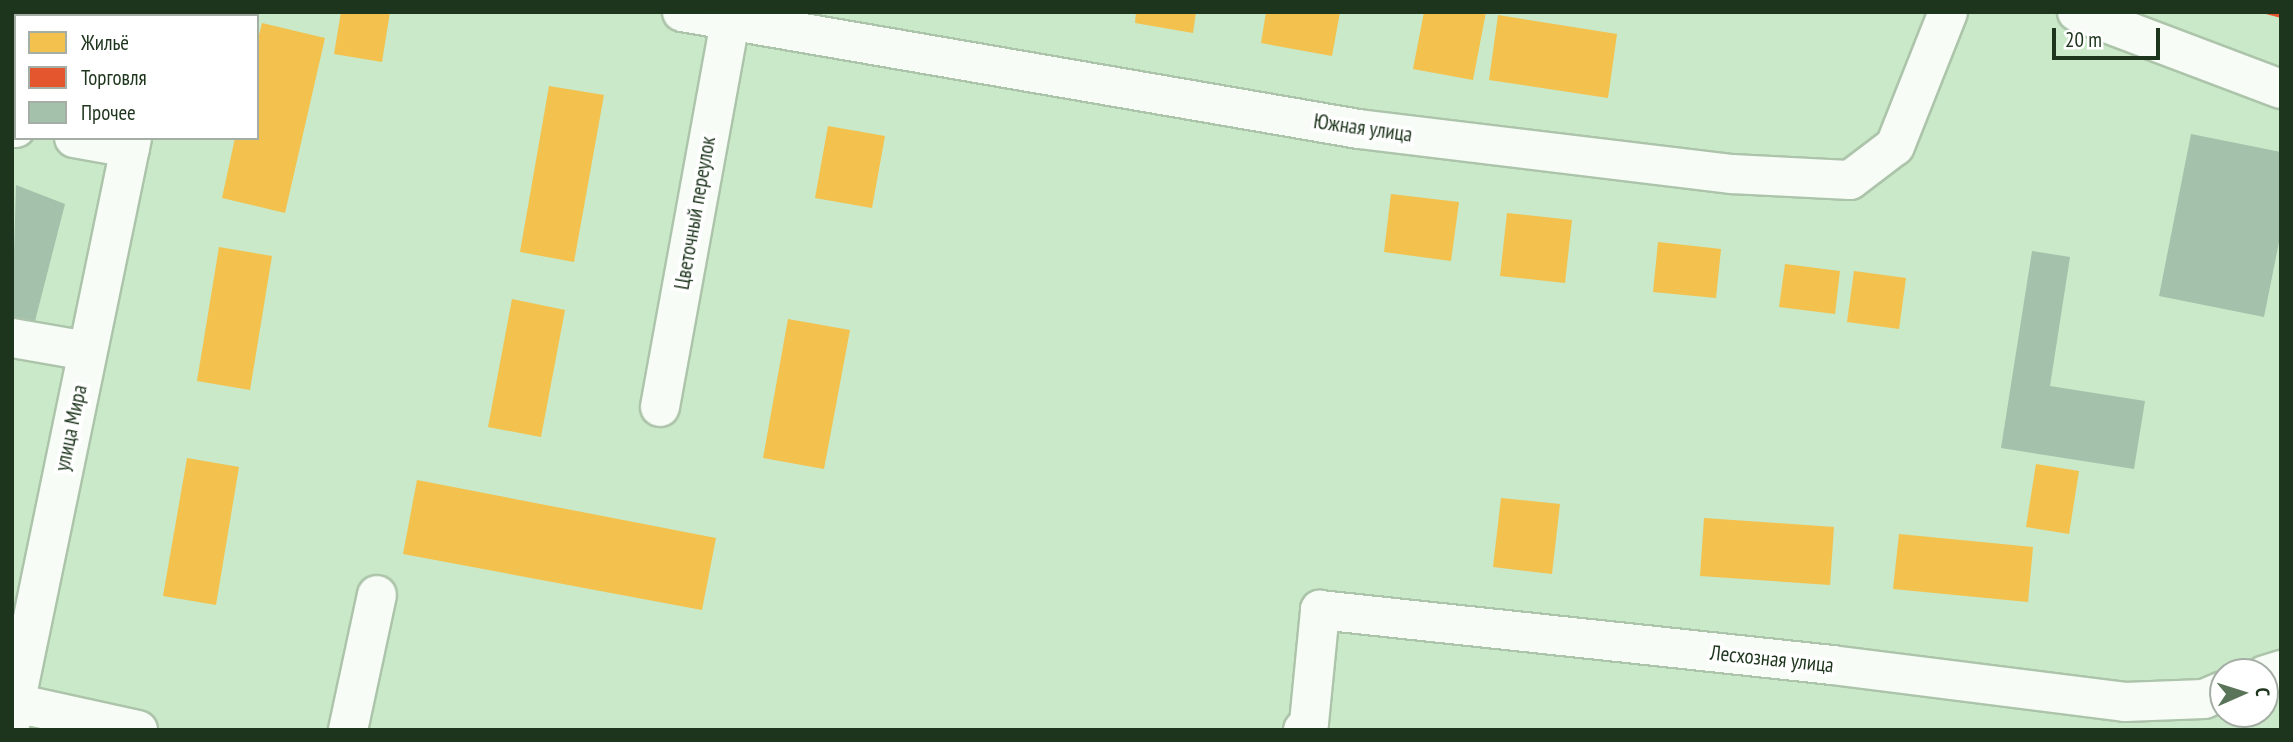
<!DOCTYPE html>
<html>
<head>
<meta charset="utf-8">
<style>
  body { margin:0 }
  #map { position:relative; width:2293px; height:742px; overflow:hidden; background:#cae9c8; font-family:"PT Sans Narrow",sans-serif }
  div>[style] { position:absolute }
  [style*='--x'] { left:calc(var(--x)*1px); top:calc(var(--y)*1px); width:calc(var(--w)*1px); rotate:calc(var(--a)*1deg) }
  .homes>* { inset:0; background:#f2c14e }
  .shops>* { inset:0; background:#e4572e }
  .building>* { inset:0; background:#a3c1ab }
  .roads { filter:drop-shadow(2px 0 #acc4aa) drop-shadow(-2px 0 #acc4aa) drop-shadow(0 2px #acc4aa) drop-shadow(0 -2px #acc4aa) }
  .minor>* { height:38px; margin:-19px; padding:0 19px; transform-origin:19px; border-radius:19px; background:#f7fcf7 }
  span { translate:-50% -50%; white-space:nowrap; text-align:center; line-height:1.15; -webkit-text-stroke:7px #fff; paint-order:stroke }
  .street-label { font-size:21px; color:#1e351d }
  .frame { position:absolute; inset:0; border:14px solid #1e351d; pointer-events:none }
  .legend { position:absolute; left:14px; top:14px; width:245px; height:126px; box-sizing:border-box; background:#fff; border:2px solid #a5aea5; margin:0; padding:9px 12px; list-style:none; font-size:21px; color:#1e351d }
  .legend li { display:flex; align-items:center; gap:14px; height:35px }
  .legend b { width:35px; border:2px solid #a5aea5 }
  .north { position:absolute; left:2209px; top:658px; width:70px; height:70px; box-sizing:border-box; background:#fff; border:2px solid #a5aea5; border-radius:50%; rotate:87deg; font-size:19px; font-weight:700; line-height:28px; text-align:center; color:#1e351d }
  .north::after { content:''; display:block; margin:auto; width:24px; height:32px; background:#5a7459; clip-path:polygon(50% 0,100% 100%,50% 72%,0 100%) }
  .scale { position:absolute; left:2052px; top:28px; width:108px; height:32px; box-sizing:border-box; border:4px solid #1e351d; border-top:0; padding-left:9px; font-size:21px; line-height:24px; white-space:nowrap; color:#1e351d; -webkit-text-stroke:5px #fff; paint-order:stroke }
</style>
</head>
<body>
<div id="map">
  <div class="homes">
    <i style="clip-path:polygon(341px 12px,390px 12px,382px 62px,334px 54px)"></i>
    <i style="clip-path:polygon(1136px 12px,1196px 12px,1193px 33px,1135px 23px)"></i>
    <i style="clip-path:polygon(1266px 12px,1340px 12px,1332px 56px,1261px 43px)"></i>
    <i style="clip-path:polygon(1424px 12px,1486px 12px,1473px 80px,1413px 69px)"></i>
    <i style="clip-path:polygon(1498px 15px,1617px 34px,1608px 98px,1489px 80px)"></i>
    <i style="clip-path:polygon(262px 23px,325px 38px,285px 213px,222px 198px,235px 138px,257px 138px,257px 43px)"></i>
    <i style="clip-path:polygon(549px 86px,604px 95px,574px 262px,520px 252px)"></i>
    <i style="clip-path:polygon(828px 126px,885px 136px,872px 208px,815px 198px)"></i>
    <i style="clip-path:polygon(1391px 194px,1459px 202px,1451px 261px,1384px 252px)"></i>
    <i style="clip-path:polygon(1507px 213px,1572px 220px,1565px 283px,1500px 276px)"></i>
    <i style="clip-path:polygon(1658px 242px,1721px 249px,1716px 298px,1653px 292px)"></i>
    <i style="clip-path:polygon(219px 247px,272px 256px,250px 390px,197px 381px)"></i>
    <i style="clip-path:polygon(1785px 264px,1840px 271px,1835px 314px,1779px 307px)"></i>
    <i style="clip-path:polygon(1854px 271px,1906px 278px,1899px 329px,1847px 322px)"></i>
    <i style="clip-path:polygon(512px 299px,565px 310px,541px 437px,488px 427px)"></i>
    <i style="clip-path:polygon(788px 319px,850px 330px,824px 469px,763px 458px)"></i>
    <i style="clip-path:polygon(187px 458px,239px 467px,216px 605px,163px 596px)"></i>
    <i style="clip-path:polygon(2036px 464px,2079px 471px,2069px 534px,2026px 527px)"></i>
    <i style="clip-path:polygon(417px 480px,716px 538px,702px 610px,403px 554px)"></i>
    <i style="clip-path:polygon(1501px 498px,1560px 504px,1552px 574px,1493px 567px)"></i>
    <i style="clip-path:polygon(1704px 518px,1834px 527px,1830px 585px,1700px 576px)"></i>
    <i style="clip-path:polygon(1899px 534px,2033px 547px,2028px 602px,1893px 589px)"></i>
  </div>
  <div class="shops">
    <i style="clip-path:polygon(2281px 12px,2281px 18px,2262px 13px,2263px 12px)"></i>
  </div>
  <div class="building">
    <i style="clip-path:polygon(12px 22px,16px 23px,16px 102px,12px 101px)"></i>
    <i style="clip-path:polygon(2191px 134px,2281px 152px,2281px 232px,2264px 317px,2159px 296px)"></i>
    <i style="clip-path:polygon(16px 185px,65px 204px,33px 329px,12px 322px)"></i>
    <i style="clip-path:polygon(2032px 251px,2070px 257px,2050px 386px,2145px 401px,2134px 469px,2001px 448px)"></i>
  </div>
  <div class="roads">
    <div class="minor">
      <i style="--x:682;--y:12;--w:687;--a:9.81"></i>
      <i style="--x:1359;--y:129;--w:376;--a:6.9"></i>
      <i style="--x:1732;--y:174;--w:118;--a:2.9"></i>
      <i style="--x:1850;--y:180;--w:56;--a:-37.1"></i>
      <i style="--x:1895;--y:146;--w:144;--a:-68.4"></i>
      <i style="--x:2077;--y:12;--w:218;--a:20.7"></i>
      <i style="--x:157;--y:16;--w:4;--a:-76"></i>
      <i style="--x:12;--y:127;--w:4;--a:14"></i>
      <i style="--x:74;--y:138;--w:57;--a:10.1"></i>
      <i style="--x:12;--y:338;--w:76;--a:9.8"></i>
      <i style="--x:660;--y:407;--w:393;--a:-79.7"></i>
      <i style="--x:2265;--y:675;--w:17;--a:-17"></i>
      <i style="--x:15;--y:703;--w:126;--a:12.4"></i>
      <i style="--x:12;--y:719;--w:593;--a:-78.33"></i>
      <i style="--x:348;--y:730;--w:138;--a:-77.9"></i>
      <i style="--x:1303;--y:730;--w:9;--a:-49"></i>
      <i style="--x:1309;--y:723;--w:114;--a:-84.4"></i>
      <i style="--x:1320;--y:610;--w:515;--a:6.13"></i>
      <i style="--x:1832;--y:665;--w:295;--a:7.2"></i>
      <i style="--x:2125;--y:702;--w:79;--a:-2.2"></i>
      <i style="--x:2204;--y:699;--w:21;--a:-23"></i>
    </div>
  </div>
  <div class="street-label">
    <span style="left:1363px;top:128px;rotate:8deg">Южная улица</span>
    <span style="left:695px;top:213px;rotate:-80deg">Цветочный переулок</span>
    <span style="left:71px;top:428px;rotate:-78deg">улица Мира</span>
    <span style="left:1772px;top:659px;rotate:6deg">Лесхозная улица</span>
  </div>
  <div class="frame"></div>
  <ul class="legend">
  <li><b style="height:19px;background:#f2c14e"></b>Жильё</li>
  <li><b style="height:19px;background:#e4572e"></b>Торговля</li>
  <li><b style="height:19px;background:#a3c1ab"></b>Прочее</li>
  </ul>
  <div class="north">С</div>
  <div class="scale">20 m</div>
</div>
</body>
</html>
